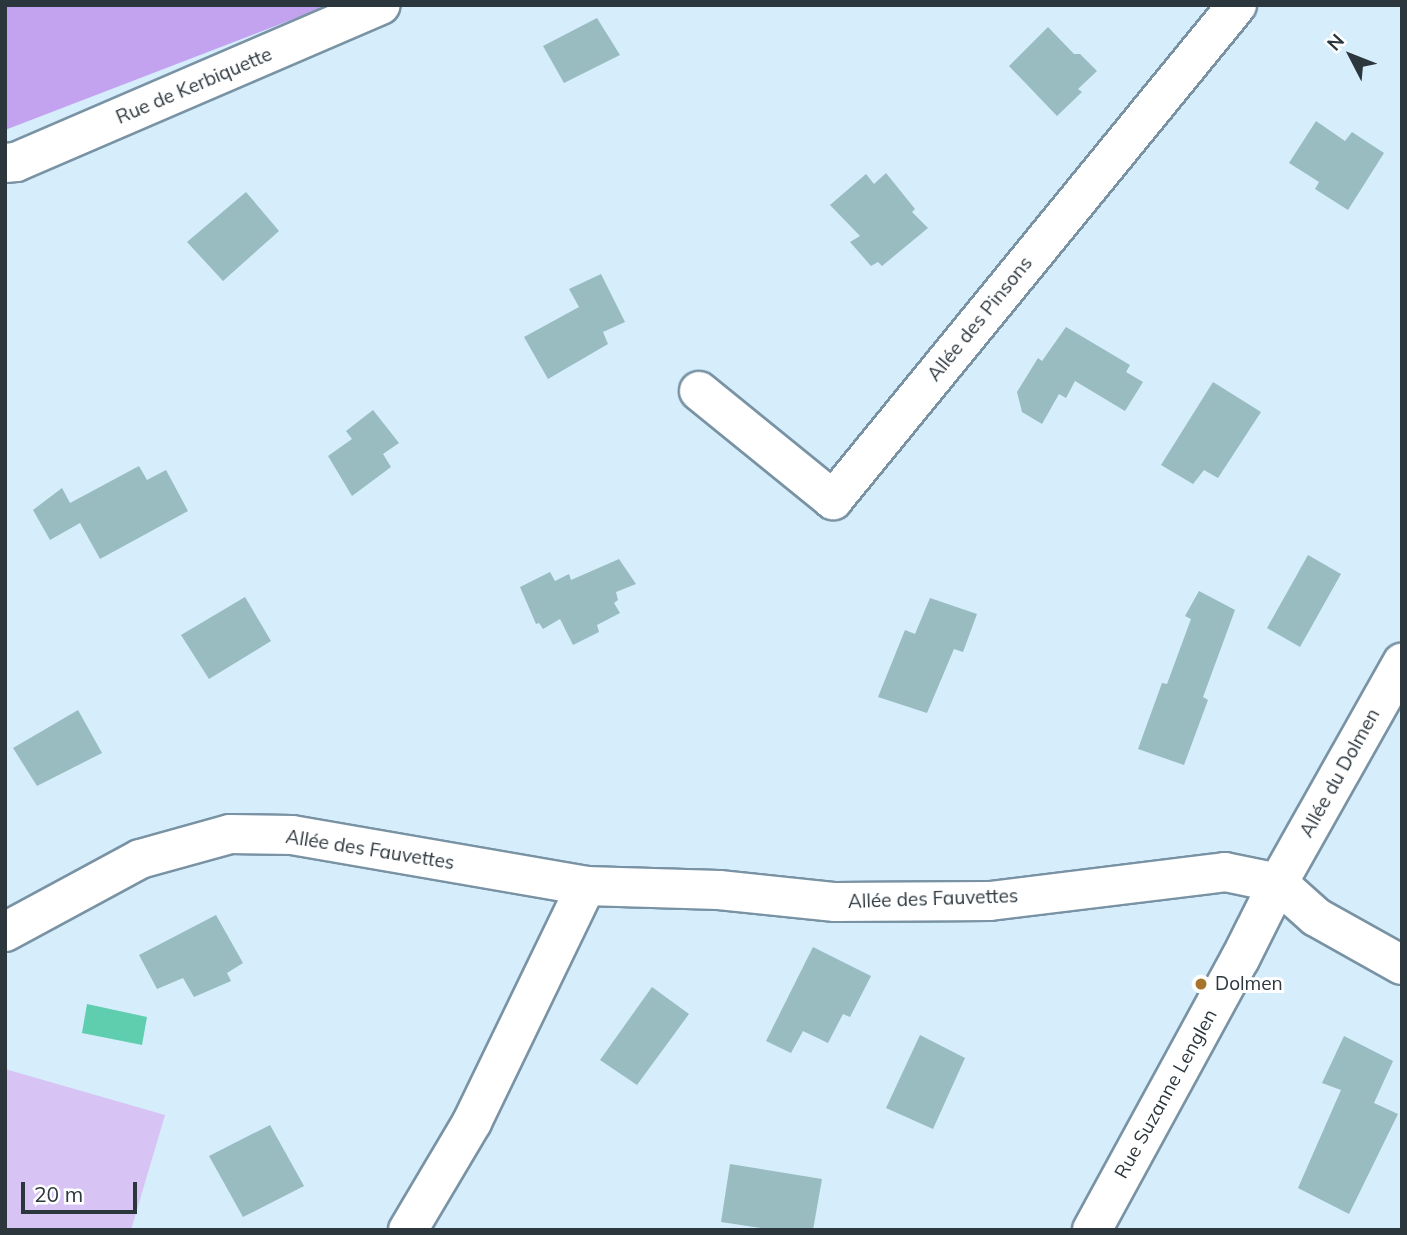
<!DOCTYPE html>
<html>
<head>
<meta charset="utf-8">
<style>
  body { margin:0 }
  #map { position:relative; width:1407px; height:1235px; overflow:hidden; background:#d6edfc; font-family:Mulish,sans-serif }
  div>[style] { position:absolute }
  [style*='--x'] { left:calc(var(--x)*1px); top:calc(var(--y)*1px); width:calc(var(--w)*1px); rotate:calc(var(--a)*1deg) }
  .green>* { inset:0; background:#d7c3f4 }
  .forest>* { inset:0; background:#c3a3f0 }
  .water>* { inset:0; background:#5fceae }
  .building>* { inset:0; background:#98bcc0 }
  .roads { filter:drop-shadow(2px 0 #7993a4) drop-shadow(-2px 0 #7993a4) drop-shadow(0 2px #7993a4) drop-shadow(0 -2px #7993a4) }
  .minor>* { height:38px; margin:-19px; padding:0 19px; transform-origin:19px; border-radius:19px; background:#fff }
  .dots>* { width:19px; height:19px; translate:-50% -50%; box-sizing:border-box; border:4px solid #fff; border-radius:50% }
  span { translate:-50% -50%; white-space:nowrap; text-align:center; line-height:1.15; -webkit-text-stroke:6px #fff; paint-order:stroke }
  .street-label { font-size:19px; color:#2b363d }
  .poi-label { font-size:19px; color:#2b363d }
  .left { translate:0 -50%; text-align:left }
  .frame { position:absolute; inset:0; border:7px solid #2b363d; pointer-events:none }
  .north { position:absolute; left:1316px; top:21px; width:70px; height:70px; -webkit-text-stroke:5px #fff; paint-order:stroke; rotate:312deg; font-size:19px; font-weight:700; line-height:28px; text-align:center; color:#2b363d }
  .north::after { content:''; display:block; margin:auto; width:24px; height:32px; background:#2b363d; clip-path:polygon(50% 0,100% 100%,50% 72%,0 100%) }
  .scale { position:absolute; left:21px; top:1182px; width:116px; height:32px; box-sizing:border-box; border:4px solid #2b363d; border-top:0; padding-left:9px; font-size:21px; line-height:24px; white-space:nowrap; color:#2b363d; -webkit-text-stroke:5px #fff; paint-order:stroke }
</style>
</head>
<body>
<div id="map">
  <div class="green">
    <i style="clip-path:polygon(5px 1069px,165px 1115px,131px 1230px,5px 1230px)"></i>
  </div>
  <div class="forest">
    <i style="clip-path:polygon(5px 5px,330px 5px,5px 130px)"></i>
  </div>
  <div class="water">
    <i style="clip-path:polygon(87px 1004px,147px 1017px,142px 1045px,82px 1033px)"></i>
  </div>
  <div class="building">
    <i style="clip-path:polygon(597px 18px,620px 55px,564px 83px,543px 46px)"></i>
    <i style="clip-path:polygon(1048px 27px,1074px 54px,1080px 54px,1097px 71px,1078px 89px,1082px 92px,1057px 116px,1009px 66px)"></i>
    <i style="clip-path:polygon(1316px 121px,1345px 141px,1352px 132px,1384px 153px,1348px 210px,1315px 189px,1319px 182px,1289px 163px)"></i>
    <i style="clip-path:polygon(886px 173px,915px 209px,912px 212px,928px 228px,882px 266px,878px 262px,871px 266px,850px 242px,860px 236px,830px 205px,866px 174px,874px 184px)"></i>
    <i style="clip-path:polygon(246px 192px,279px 231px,223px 281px,187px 242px)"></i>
    <i style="clip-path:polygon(601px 274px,625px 322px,603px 332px,608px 344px,548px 379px,524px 337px,579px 307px,569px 289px)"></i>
    <i style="clip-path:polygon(1066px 327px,1130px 365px,1126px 372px,1143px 382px,1125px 411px,1075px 381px,1066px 398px,1059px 394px,1042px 424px,1022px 412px,1017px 392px,1038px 358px,1042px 361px)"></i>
    <i style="clip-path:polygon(1213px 382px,1261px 412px,1218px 478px,1204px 470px,1193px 484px,1161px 465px)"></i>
    <i style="clip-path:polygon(373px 410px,399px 443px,383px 454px,391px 467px,352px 496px,328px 456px,352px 439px,346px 431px)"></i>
    <i style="clip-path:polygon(139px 466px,147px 480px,166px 470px,188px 511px,100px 559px,80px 523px,50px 540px,33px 510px,62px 488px,70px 503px)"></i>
    <i style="clip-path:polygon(1308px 555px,1341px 574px,1300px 647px,1267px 628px)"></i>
    <i style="clip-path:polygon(619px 559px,636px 584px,616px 592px,618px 600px,614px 603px,620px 613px,597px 625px,599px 632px,573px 645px,560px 619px,543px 629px,539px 623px,536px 624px,520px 587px,550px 572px,555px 581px,569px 574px,571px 580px)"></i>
    <i style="clip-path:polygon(1199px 591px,1235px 610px,1203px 697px,1208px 700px,1184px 765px,1138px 749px,1162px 683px,1167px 684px,1191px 619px,1185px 616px)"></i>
    <i style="clip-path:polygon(245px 597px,271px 641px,209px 679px,181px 635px)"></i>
    <i style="clip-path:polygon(930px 598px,977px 614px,963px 652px,954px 649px,927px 713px,878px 697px,905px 630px,915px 634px)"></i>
    <i style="clip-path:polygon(78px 710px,102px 753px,37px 786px,13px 748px)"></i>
    <i style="clip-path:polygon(216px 915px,243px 963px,227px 973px,231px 981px,194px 997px,183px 978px,157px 989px,139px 955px)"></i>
    <i style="clip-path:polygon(813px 947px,871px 976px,850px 1017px,843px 1014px,828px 1043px,803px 1031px,791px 1053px,766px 1041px)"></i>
    <i style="clip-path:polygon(652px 987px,689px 1014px,637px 1085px,600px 1060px)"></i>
    <i style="clip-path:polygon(920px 1035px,965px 1058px,933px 1129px,886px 1108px)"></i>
    <i style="clip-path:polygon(1344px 1036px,1393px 1061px,1374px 1103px,1398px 1114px,1349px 1214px,1298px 1188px,1341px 1090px,1322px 1083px)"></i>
    <i style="clip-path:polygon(270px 1125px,304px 1186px,243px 1217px,209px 1156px)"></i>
    <i style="clip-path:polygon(730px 1164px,822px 1179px,813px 1230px,773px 1230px,721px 1222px)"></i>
  </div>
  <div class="roads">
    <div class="minor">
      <i style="--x:5;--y:163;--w:11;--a:-5"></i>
      <i style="--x:16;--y:162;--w:397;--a:-23.3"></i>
      <i style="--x:699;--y:391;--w:173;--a:39.1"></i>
      <i style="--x:833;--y:500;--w:639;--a:-50.78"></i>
      <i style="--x:1278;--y:883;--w:51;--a:41.8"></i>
      <i style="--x:1316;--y:917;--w:98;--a:29.2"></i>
      <i style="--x:5;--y:932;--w:153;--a:-28.4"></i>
      <i style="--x:140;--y:859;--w:93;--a:-15.5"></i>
      <i style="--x:230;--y:834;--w:62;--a:0.9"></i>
      <i style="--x:292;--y:835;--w:298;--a:9.8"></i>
      <i style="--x:586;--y:886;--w:133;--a:1.7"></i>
      <i style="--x:719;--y:890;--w:117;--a:5.9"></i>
      <i style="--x:835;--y:902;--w:155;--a:-0.4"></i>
      <i style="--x:990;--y:901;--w:237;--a:-7"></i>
      <i style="--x:1225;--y:872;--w:54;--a:11.7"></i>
      <i style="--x:408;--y:1230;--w:126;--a:-59.3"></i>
      <i style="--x:472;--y:1122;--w:262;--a:-64.2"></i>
      <i style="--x:1092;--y:1230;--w:309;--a:-61.4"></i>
      <i style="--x:1240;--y:959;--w:85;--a:-63.4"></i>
      <i style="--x:1278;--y:883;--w:253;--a:-60.6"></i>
    </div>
  </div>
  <div class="dots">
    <i style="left:1201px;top:984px;background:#a6742a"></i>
  </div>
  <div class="street-label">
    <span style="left:194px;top:86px;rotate:-23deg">Rue de Kerbiquette</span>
    <span style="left:980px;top:319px;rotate:-51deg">Allée des Pinsons</span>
    <span style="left:1340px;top:773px;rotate:-61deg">Allée du Dolmen</span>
    <span style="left:370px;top:850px;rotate:9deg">Allée des Fauvettes</span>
    <span style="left:933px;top:899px;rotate:-2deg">Allée des Fauvettes</span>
    <span style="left:1166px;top:1094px;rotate:-61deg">Rue Suzanne Lenglen</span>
  </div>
  <div class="poi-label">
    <span class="left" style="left:1215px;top:984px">Dolmen</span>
  </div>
  <div class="frame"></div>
  <div class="north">N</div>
  <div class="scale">20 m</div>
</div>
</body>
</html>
